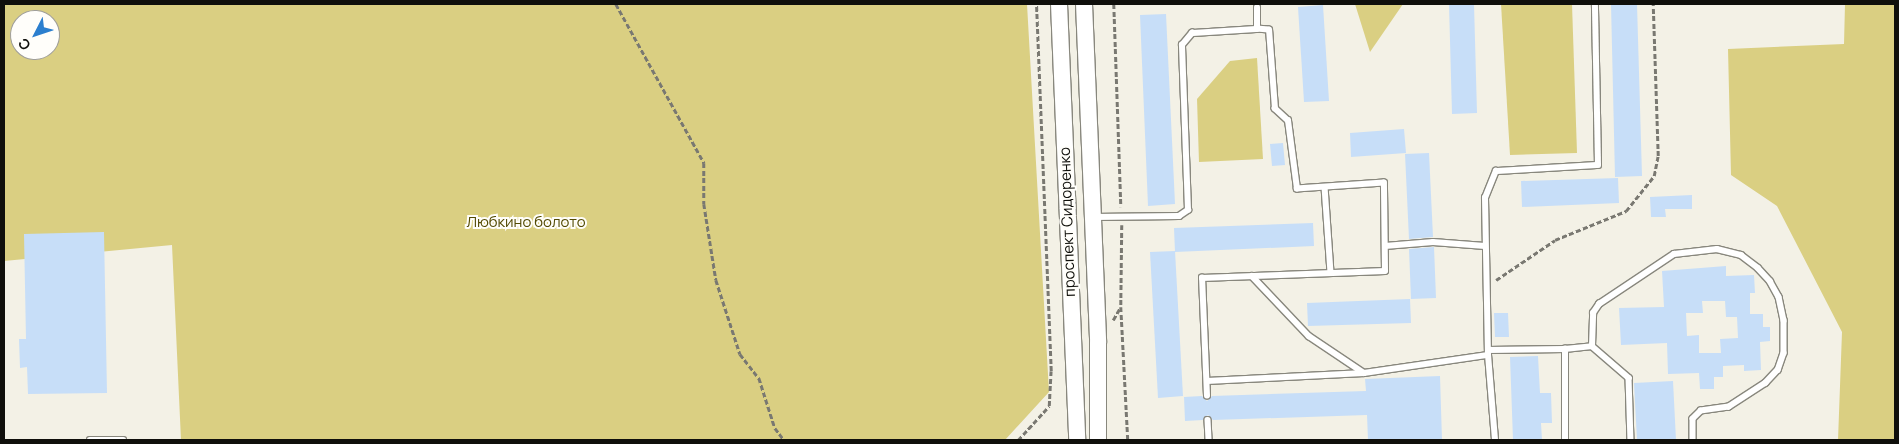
<!DOCTYPE html>
<html>
<head>
<meta charset="utf-8">
<style>
  body { margin:0 }
  #map { position:relative; width:1899px; height:444px; overflow:hidden; background:#f3f1e6; font-family:Manrope,sans-serif }
  div>[style] { position:absolute }
  [style*='--x'] { left:calc(var(--x)*1px); top:calc(var(--y)*1px); width:calc(var(--w)*1px); rotate:calc(var(--a)*1deg) }
  .green>* { inset:0; background:#dacf82 }
  .building>* { inset:0; background:#c7def8 }
  .path>* { height:2.5px; margin-top:-1.25px; transform-origin:0; background:repeating-linear-gradient(90deg,#797871 0 5px,transparent 0 7.5px) }
  .roads { filter:drop-shadow(1px 0 #88877d) drop-shadow(-1px 0 #88877d) drop-shadow(0 1px #88877d) drop-shadow(0 -1px #88877d) }
  .service>* { height:5.5px; margin:-2.75px; padding:0 2.75px; transform-origin:2.75px; border-radius:2.75px; background:#fff }
  .secondary>* { height:16px; margin:-8px; padding:0 8px; transform-origin:8px; border-radius:8px; background:#fff }
  span { translate:-50% -50%; white-space:nowrap; text-align:center; line-height:1.15; -webkit-text-stroke:4px #fffefa; paint-order:stroke }
  .park-label { font-size:15px; color:#534a03 }
  .street-label { font-size:15px; color:#0f0f0b }
  .frame { position:absolute; inset:0; border:5px solid #0f0f0b; pointer-events:none }
  .north { position:absolute; left:10px; top:10px; width:50px; height:50px; box-sizing:border-box; background:#fffefa; border:1px solid #9f9e9a; border-radius:50%; rotate:229deg; font-size:14px; font-weight:700; line-height:20px; text-align:center; color:#0f0f0b }
  .north::after { content:''; display:block; margin:auto; width:18px; height:22px; background:#2c7fce; clip-path:polygon(50% 0,100% 100%,50% 72%,0 100%) }
</style>
</head>
<body>
<div id="map">
  <div class="green">
    <i style="clip-path:polygon(evenodd,4px 4px,1027px 4px,1049px 392px,1005px 440px,181px 440px,172px 245px,4px 261px,4px 4px,20px 20px,50px 20px,50px 50px,20px 50px,20px 20px)"></i>
    <i style="clip-path:polygon(1355px 4px,1403px 4px,1370px 52px)"></i>
    <i style="clip-path:polygon(1501px 4px,1572px 4px,1577px 153px,1510px 155px)"></i>
    <i style="clip-path:polygon(1845px 4px,1895px 4px,1895px 440px,1838px 440px,1842px 332px,1777px 206px,1731px 175px,1728px 49px,1844px 44px)"></i>
    <i style="clip-path:polygon(1257px 58px,1263px 159px,1199px 162px,1197px 99px,1230px 61px)"></i>
  </div>
  <div class="building">
    <i style="clip-path:polygon(1449px 4px,1474px 4px,1477px 113px,1452px 114px)"></i>
    <i style="clip-path:polygon(1611px 4px,1637px 4px,1642px 176px,1615px 177px)"></i>
    <i style="clip-path:polygon(1323px 5px,1329px 101px,1304px 102px,1298px 7px)"></i>
    <i style="clip-path:polygon(1166px 14px,1175px 204px,1148px 206px,1140px 15px)"></i>
    <i style="clip-path:polygon(1404px 129px,1406px 153px,1351px 157px,1350px 133px)"></i>
    <i style="clip-path:polygon(1283px 143px,1285px 165px,1272px 166px,1270px 144px)"></i>
    <i style="clip-path:polygon(1429px 153px,1433px 237px,1409px 239px,1405px 154px)"></i>
    <i style="clip-path:polygon(1618px 178px,1619px 203px,1522px 207px,1521px 181px)"></i>
    <i style="clip-path:polygon(1692px 195px,1692px 209px,1665px 209px,1666px 217px,1651px 217px,1650px 197px)"></i>
    <i style="clip-path:polygon(1313px 223px,1314px 246px,1175px 252px,1174px 228px)"></i>
    <i style="clip-path:polygon(104px 232px,107px 393px,28px 394px,27px 367px,20px 368px,19px 339px,26px 339px,24px 234px)"></i>
    <i style="clip-path:polygon(1434px 247px,1436px 298px,1411px 299px,1409px 249px)"></i>
    <i style="clip-path:polygon(1175px 251px,1183px 396px,1158px 398px,1150px 252px)"></i>
    <i style="clip-path:polygon(evenodd,1726px 266px,1726px 276px,1754px 275px,1755px 293px,1750px 293px,1750px 314px,1763px 314px,1763px 327px,1770px 327px,1770px 341px,1760px 342px,1761px 370px,1744px 371px,1744px 365px,1723px 366px,1723px 377px,1714px 377px,1714px 389px,1700px 389px,1699px 373px,1668px 374px,1667px 343px,1621px 345px,1619px 308px,1664px 307px,1662px 271px,1726px 266px,1702px 301px,1725px 301px,1726px 317px,1737px 317px,1738px 338px,1720px 339px,1721px 353px,1699px 353px,1699px 335px,1687px 336px,1686px 313px,1703px 313px,1702px 301px)"></i>
    <i style="clip-path:polygon(1410px 299px,1411px 323px,1308px 326px,1307px 303px)"></i>
    <i style="clip-path:polygon(1494px 313px,1508px 313px,1509px 337px,1495px 337px)"></i>
    <i style="clip-path:polygon(1538px 356px,1540px 393px,1551px 393px,1552px 423px,1541px 423px,1542px 440px,1513px 440px,1510px 357px)"></i>
    <i style="clip-path:polygon(1440px 376px,1442px 440px,1368px 440px,1367px 415px,1213px 420px,1208px 415px,1203px 420px,1185px 421px,1184px 397px,1202px 396px,1207px 401px,1212px 396px,1366px 391px,1365px 379px)"></i>
    <i style="clip-path:polygon(1673px 381px,1676px 440px,1637px 440px,1634px 383px)"></i>
  </div>
  <div class="path">
    <i style="--x:616;--y:4;--w:182;--a:61"></i>
    <i style="--x:704;--y:163;--w:41;--a:90"></i>
    <i style="--x:704;--y:204;--w:77;--a:81"></i>
    <i style="--x:716;--y:280;--w:78;--a:72"></i>
    <i style="--x:740;--y:354;--w:31;--a:52"></i>
    <i style="--x:759;--y:378;--w:52;--a:72.3"></i>
    <i style="--x:775;--y:428;--w:15;--a:53"></i>
    <i style="--x:1114;--y:4;--w:203;--a:88"></i>
    <i style="--x:1122;--y:225;--w:82;--a:90.7"></i>
    <i style="--x:1121;--y:307;--w:133;--a:87"></i>
    <i style="--x:1496;--y:280;--w:71;--a:-34.1"></i>
    <i style="--x:1555;--y:240;--w:77;--a:-22.2"></i>
    <i style="--x:1626;--y:211;--w:45;--a:-51.3"></i>
    <i style="--x:1654;--y:176;--w:20;--a:-79"></i>
    <i style="--x:1658;--y:156;--w:152;--a:-91.9"></i>
    <i style="--x:1113;--y:320;--w:14;--a:-60"></i>
    <i style="--x:1018;--y:440;--w:46;--a:-47.6"></i>
    <i style="--x:1049;--y:406;--w:35;--a:-87"></i>
    <i style="--x:1051;--y:371;--w:367;--a:-92.3"></i>
  </div>
  <div class="roads">
    <div class="service">
      <i style="--x:1325;--y:187;--w:86;--a:86"></i>
      <i style="--x:1093;--y:217;--w:86;--a:-0.7"></i>
      <i style="--x:1179;--y:216;--w:11;--a:-34"></i>
      <i style="--x:1188;--y:210;--w:165;--a:-92.1"></i>
      <i style="--x:1182;--y:45;--w:16;--a:-50"></i>
      <i style="--x:1192;--y:33;--w:65;--a:-3.5"></i>
      <i style="--x:1385;--y:246;--w:48;--a:-4.8"></i>
      <i style="--x:1433;--y:242;--w:52;--a:4.4"></i>
      <i style="--x:1252;--y:276;--w:83;--a:46.5"></i>
      <i style="--x:1309;--y:336;--w:66;--a:33.9"></i>
      <i style="--x:1592;--y:346;--w:33;--a:-88"></i>
      <i style="--x:1593;--y:313;--w:11;--a:-56"></i>
      <i style="--x:1599;--y:304;--w:90;--a:-33.7"></i>
      <i style="--x:1674;--y:254;--w:43;--a:-6.6"></i>
      <i style="--x:1717;--y:249;--w:25;--a:14"></i>
      <i style="--x:1741;--y:255;--w:21;--a:37"></i>
      <i style="--x:1758;--y:268;--w:18;--a:47"></i>
      <i style="--x:1770;--y:281;--w:18;--a:61"></i>
      <i style="--x:1779;--y:297;--w:24;--a:78"></i>
      <i style="--x:1784;--y:320;--w:33;--a:90"></i>
      <i style="--x:1784;--y:353;--w:18;--a:109"></i>
      <i style="--x:1778;--y:370;--w:18;--a:133"></i>
      <i style="--x:1766;--y:383;--w:44;--a:147"></i>
      <i style="--x:1729;--y:407;--w:28;--a:172"></i>
      <i style="--x:1701;--y:411;--w:11;--a:135"></i>
      <i style="--x:1693;--y:419;--w:21;--a:90"></i>
      <i style="--x:1488;--y:350;--w:77;--a:-0.7"></i>
      <i style="--x:1207;--y:381;--w:157;--a:-2.9"></i>
      <i style="--x:1364;--y:373;--w:125;--a:-8.3"></i>
      <i style="--x:1207;--y:396;--w:118;--a:-92.4"></i>
      <i style="--x:1202;--y:278;--w:183;--a:-2.2"></i>
      <i style="--x:1385;--y:271;--w:88;--a:-90.7"></i>
      <i style="--x:1384;--y:183;--w:87;--a:176.1"></i>
      <i style="--x:1297;--y:189;--w:69;--a:-97.5"></i>
      <i style="--x:1288;--y:121;--w:18;--a:-137"></i>
      <i style="--x:1275;--y:109;--w:79;--a:-94.3"></i>
      <i style="--x:1269;--y:30;--w:12;--a:-175"></i>
      <i style="--x:1257;--y:29;--w:21;--a:-90"></i>
      <i style="--x:1208;--y:420;--w:20;--a:87"></i>
      <i style="--x:90;--y:440;--w:33;--a:0"></i>
      <i style="--x:1495;--y:440;--w:85;--a:-94.7"></i>
      <i style="--x:1488;--y:355;--w:157;--a:-91.1"></i>
      <i style="--x:1485;--y:198;--w:29;--a:-68"></i>
      <i style="--x:1496;--y:171;--w:102;--a:-3.4"></i>
      <i style="--x:1598;--y:165;--w:161;--a:-91.1"></i>
      <i style="--x:1565;--y:440;--w:91;--a:-90"></i>
      <i style="--x:1565;--y:349;--w:27;--a:-6"></i>
      <i style="--x:1592;--y:346;--w:49;--a:40.9"></i>
      <i style="--x:1629;--y:378;--w:62;--a:88.2"></i>
    </div>
    <div class="secondary">
      <i style="--x:1059;--y:4;--w:436;--a:87.6"></i>
      <i style="--x:1084;--y:4;--w:339;--a:87.6"></i>
      <i style="--x:1098;--y:343;--w:97;--a:90"></i>
    </div>
  </div>
  <div class="park-label">
    <span style="left:526px;top:222px">Любкино болото</span>
  </div>
  <div class="street-label">
    <span style="left:1067px;top:222px;rotate:-92deg">проспект Сидоренко</span>
  </div>
  <div class="frame"></div>
  <div class="north">С</div>
</div>
</body>
</html>
